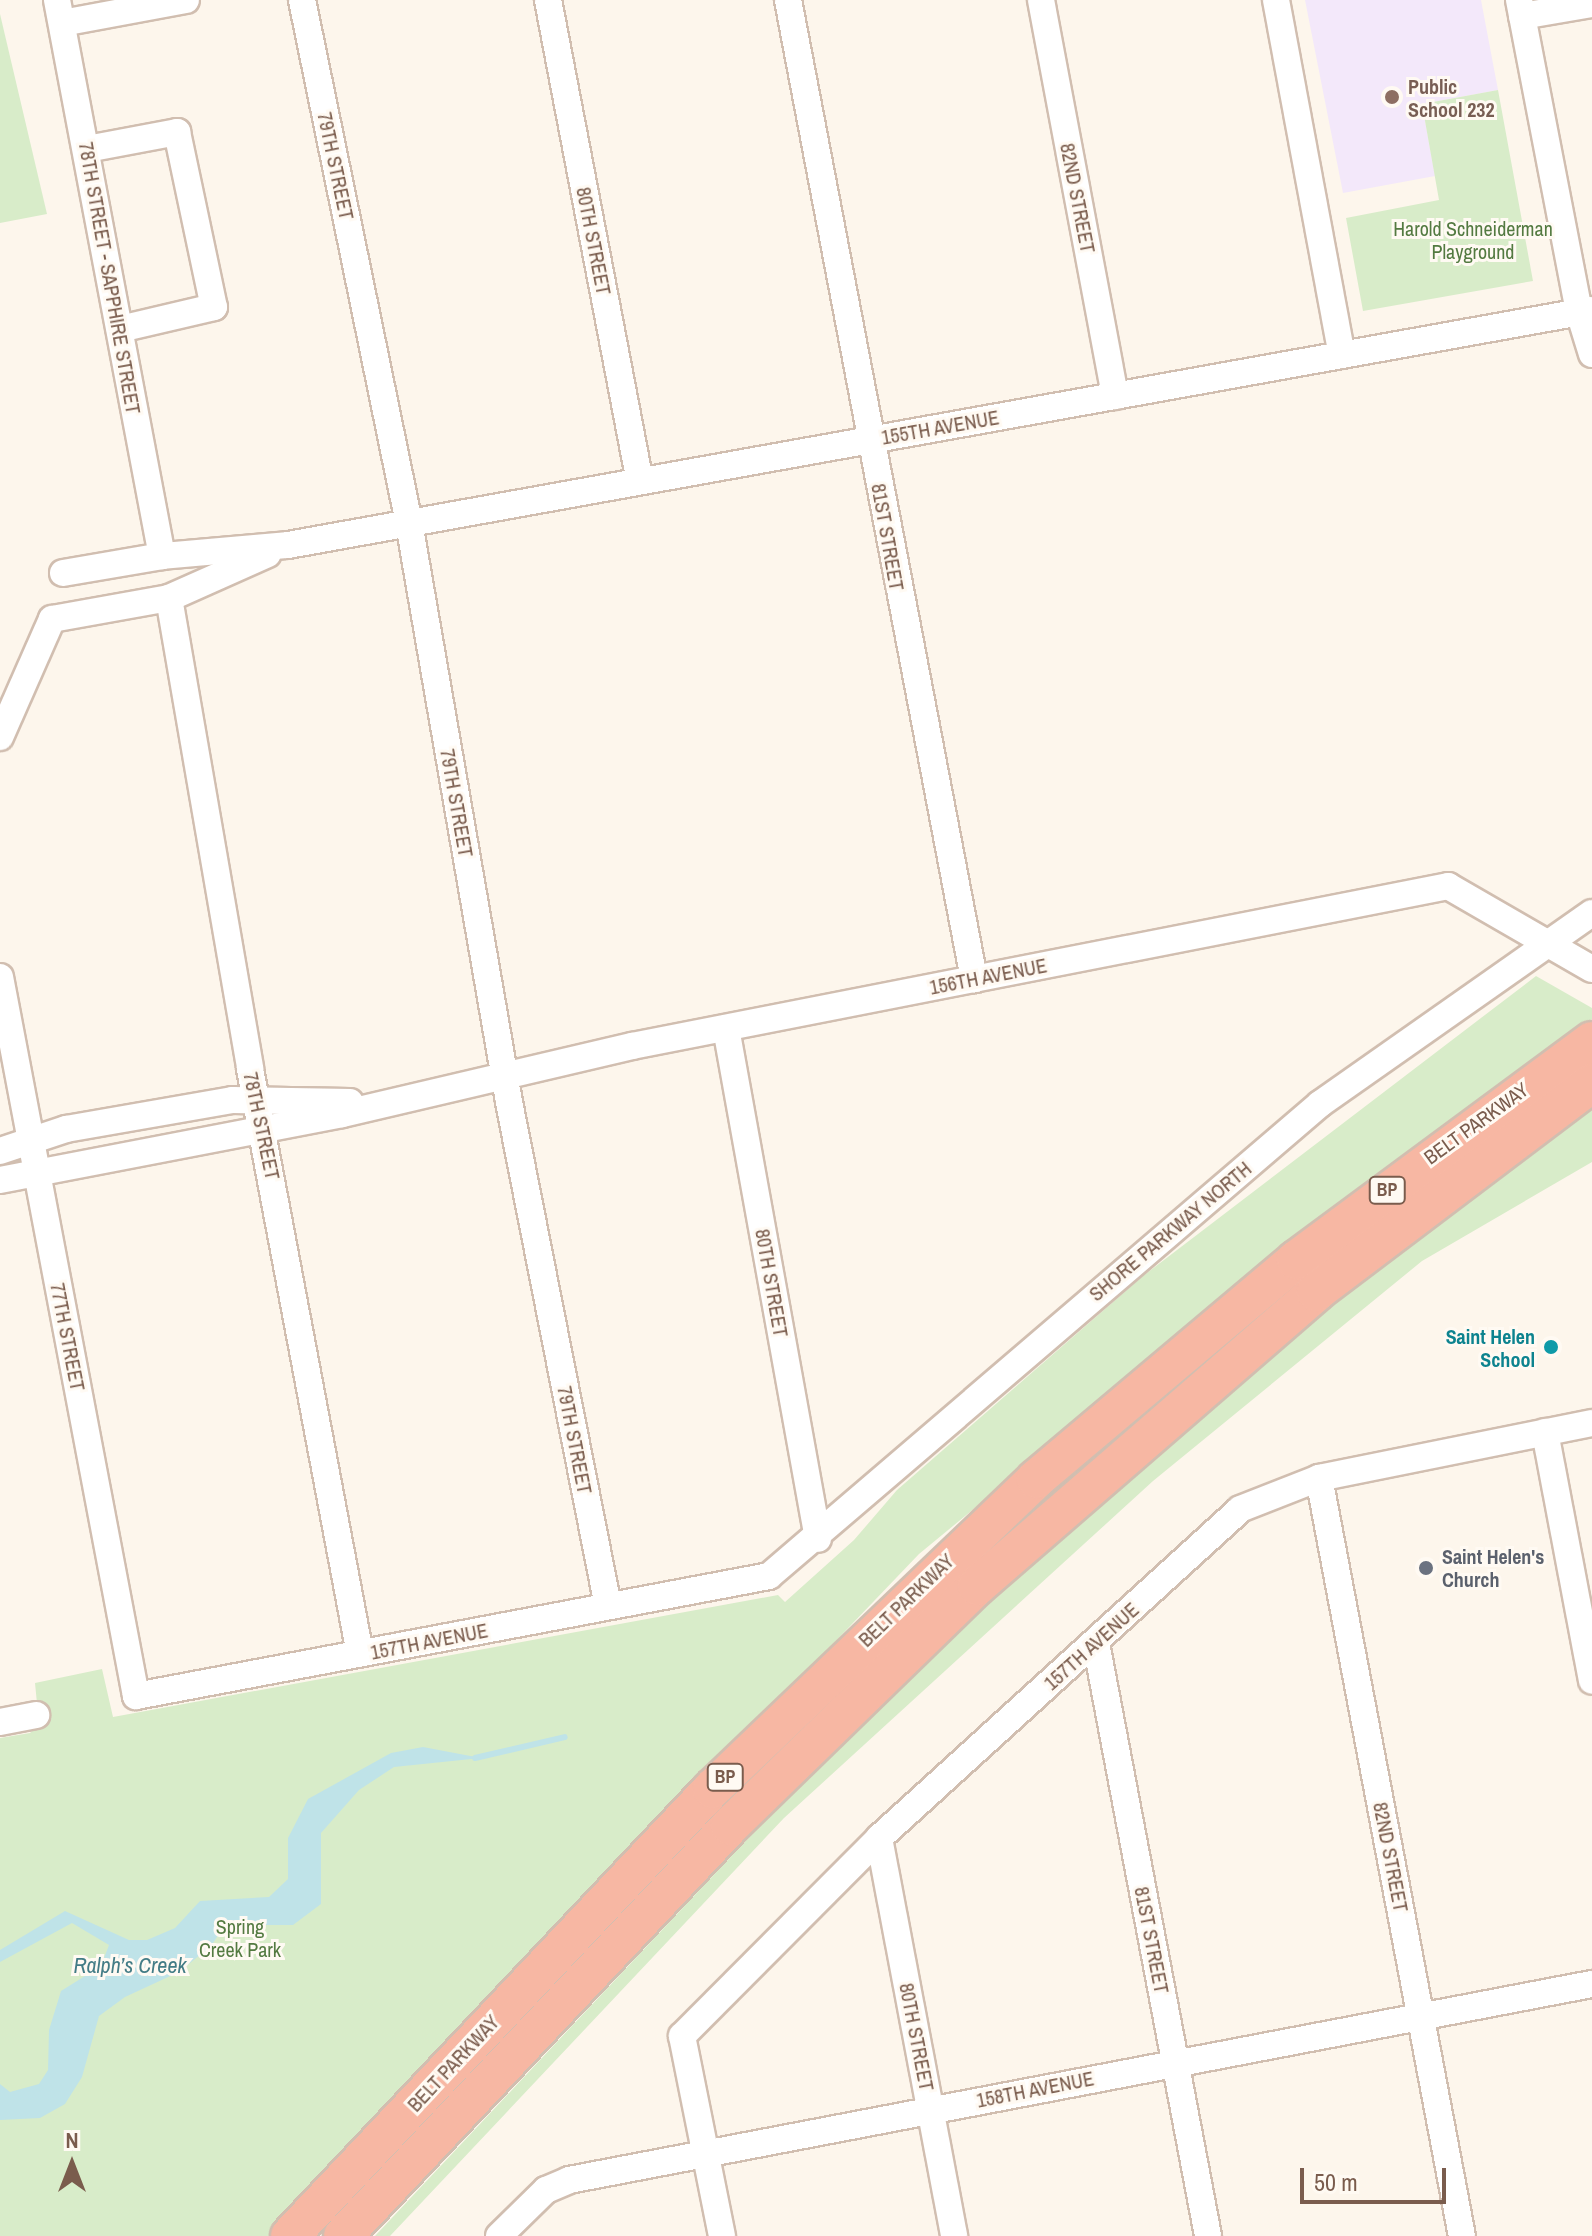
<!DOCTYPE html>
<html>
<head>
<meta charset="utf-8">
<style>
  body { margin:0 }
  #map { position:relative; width:1592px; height:2236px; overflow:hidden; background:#fdf6ec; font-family:"Archivo Narrow",sans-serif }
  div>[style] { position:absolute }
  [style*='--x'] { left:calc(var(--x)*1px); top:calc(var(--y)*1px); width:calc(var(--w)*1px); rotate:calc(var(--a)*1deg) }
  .education>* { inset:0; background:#f3e8fa }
  .green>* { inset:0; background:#d8ecc9 }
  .water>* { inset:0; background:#bfe3e8 }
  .stream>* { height:6px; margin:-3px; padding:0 3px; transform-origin:3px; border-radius:3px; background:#bfe3e8 }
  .roads { filter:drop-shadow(2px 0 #d1beb0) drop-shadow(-2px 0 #d1beb0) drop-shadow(0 2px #d1beb0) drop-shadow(0 -2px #d1beb0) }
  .minor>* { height:26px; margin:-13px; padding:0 13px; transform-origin:13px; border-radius:13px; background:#fff }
  .highway>* { height:38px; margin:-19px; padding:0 19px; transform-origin:19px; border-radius:19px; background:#f7b7a3 }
  .dots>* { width:22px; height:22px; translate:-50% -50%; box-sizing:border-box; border:4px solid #fffaf3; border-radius:50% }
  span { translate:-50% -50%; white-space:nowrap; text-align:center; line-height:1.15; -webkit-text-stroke:6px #fffaf3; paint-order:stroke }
  .shield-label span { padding:2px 6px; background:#fffaf3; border:2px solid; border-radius:6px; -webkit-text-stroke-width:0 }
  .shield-label { font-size:18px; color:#7a5c4d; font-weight:700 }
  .education-label { font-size:20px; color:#785e54; font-weight:700 }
  .left { translate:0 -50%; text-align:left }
  .street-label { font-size:20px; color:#7a5c4d }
  .park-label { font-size:20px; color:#537a41 }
  .culture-label { font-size:20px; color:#0d838f; font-weight:700 }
  .right { translate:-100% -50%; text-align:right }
  .worship-label { font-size:20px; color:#5b616d; font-weight:700 }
  .water-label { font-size:22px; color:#437c86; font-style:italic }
  .north { position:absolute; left:32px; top:2124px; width:80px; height:80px; -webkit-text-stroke:6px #fffaf3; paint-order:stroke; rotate:0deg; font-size:22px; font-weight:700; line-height:32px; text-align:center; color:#7a5c4d }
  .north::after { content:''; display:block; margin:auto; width:28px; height:36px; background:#7a5c4d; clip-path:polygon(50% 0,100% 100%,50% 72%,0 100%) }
  .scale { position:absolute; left:1300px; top:2168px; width:146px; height:36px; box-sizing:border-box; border:4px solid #7a5c4d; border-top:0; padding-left:10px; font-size:24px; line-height:28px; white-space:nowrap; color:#7a5c4d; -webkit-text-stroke:6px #fffaf3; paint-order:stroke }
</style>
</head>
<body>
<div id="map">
  <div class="education">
    <i style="clip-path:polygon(1305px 0,1481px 0,1498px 90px,1422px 104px,1435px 176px,1343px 193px)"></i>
  </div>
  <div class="green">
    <i style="clip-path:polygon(0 14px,47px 214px,0 223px)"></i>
    <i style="clip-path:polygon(1498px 90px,1533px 281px,1363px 311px,1346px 218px,1439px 200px,1422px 104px)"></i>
    <i style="clip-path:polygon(1536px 976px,1592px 1008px,1592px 1019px,1352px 1197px,919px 1554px,830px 1647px,843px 1661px,290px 2236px,0 2236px,0 1738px,30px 1733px,39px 1724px,35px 1683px,102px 1669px,113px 1717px,778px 1595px,785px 1602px,854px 1540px,897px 1490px,1143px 1276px)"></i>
    <i style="clip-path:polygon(1592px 1103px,1592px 1162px,1422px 1261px,1153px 1481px,784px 1818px,390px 2236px,375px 2236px,766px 1819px,961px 1629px,1206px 1405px,1424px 1225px)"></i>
  </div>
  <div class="water">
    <i style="clip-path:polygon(423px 1747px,481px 1758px,394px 1767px,359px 1790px,321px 1833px,321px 1904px,293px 1925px,225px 1925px,211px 1946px,179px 1972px,125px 1997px,99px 2016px,82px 2077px,65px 2104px,40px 2118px,0 2120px,0 2084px,10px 2092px,39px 2084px,48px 2070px,49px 2030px,61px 1991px,101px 1966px,109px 1945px,72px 1923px,0 1962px,0 1950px,65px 1911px,129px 1940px,147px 1940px,175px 1928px,200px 1901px,269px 1897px,288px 1879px,288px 1838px,308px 1799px,391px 1753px)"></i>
  </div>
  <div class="stream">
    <i style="--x:475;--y:1758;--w:92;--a:-13.1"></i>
  </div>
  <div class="roads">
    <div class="minor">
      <i style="--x:57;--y:0;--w:566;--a:79.31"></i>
      <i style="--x:302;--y:0;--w:534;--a:78.44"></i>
      <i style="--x:409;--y:523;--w:588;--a:80.2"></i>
      <i style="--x:509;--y:1102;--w:514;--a:78.89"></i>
      <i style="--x:548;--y:0;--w:490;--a:79.2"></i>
      <i style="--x:788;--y:0;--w:997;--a:79.24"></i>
      <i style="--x:1041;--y:0;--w:403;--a:79.4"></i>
      <i style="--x:1276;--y:0;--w:361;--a:79.5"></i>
      <i style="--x:1519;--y:0;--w:318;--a:79.1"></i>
      <i style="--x:1579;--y:312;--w:44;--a:72.8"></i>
      <i style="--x:1522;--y:16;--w:71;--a:-9.7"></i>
      <i style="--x:62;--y:23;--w:126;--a:-10.5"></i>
      <i style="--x:87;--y:149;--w:92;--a:-10.7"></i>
      <i style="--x:177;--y:132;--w:179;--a:78.1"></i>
      <i style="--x:214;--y:307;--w:97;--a:166.8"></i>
      <i style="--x:63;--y:573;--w:100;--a:-9.7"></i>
      <i style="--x:162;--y:556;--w:126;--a:-5"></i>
      <i style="--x:288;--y:545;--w:1325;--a:-10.22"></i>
      <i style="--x:169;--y:598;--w:478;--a:80.2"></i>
      <i style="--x:250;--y:1069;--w:595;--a:79.35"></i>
      <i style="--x:0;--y:737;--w:129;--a:-66.2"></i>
      <i style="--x:52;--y:619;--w:119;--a:-10.2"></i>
      <i style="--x:169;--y:598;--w:108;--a:-24"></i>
      <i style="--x:0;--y:977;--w:732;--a:79.29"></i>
      <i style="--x:136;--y:1696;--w:644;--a:-10.73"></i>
      <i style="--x:769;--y:1576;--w:726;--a:-40.58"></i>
      <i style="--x:1320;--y:1104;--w:332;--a:-35.1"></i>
      <i style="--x:726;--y:1028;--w:519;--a:79.79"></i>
      <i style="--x:0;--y:1151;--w:70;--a:-18.4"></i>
      <i style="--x:66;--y:1129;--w:169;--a:-9.9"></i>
      <i style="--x:232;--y:1100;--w:118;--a:1"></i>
      <i style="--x:0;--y:1180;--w:348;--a:-10.9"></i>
      <i style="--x:342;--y:1114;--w:298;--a:-13.2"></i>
      <i style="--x:632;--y:1046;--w:832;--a:-11.09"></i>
      <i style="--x:1448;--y:886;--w:166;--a:30"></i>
      <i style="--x:1545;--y:1432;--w:253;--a:79.3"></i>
      <i style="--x:1319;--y:1478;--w:771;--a:79.32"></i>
      <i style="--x:1096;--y:1643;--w:603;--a:79.3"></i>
      <i style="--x:0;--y:1722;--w:37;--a:-11"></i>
      <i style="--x:879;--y:1838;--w:405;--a:79.3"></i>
      <i style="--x:499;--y:2236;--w:66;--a:-44.4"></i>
      <i style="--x:546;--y:2190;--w:25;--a:-23"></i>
      <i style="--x:569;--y:2180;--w:1042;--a:-10.85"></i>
      <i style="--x:722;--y:2236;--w:204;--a:-101.3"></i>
      <i style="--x:682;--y:2036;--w:279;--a:-45.1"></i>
      <i style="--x:879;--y:1838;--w:488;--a:-42.3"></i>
      <i style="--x:1240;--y:1509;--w:85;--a:-21.4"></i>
      <i style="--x:1319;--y:1478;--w:278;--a:-11.4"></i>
    </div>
    <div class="highway">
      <i style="--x:290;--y:2236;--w:615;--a:-46.65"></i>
      <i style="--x:712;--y:1789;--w:448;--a:-43.7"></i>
      <i style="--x:1036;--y:1479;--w:340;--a:-40.1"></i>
      <i style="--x:1296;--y:1260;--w:368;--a:-36.5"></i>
      <i style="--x:343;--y:2236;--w:564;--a:-46.65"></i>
      <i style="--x:730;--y:1826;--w:344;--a:-44.2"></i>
      <i style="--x:977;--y:1586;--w:449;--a:-40.9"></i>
      <i style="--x:1316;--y:1292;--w:346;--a:-37.1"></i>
    </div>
  </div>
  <div class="dots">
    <i style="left:1392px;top:97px;background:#8d6e63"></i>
    <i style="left:1551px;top:1347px;background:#0f9aa8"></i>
    <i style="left:1426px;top:1568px;background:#6b7280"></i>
  </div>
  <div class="shield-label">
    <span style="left:1387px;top:1190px">BP</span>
    <span style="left:725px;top:1777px">BP</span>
  </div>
  <div class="education-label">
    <span class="left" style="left:1408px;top:98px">Public<br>School 232</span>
  </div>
  <div class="street-label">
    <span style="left:336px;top:166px;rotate:78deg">79TH STREET</span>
    <span style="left:1078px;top:198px;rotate:79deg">82ND STREET</span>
    <span style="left:594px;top:241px;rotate:79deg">80TH STREET</span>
    <span style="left:110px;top:278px;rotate:80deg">78TH STREET - SAPPHIRE STREET</span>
    <span style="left:940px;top:427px;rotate:-10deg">155TH AVENUE</span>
    <span style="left:888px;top:537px;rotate:80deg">81ST STREET</span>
    <span style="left:457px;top:803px;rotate:80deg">79TH STREET</span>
    <span style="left:988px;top:976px;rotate:-11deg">156TH AVENUE</span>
    <span style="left:1476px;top:1123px;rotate:-36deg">BELT PARKWAY</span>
    <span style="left:262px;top:1126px;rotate:78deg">78TH STREET</span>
    <span style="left:1170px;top:1231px;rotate:-40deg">SHORE PARKWAY NORTH</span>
    <span style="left:772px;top:1283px;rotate:80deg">80TH STREET</span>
    <span style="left:68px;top:1337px;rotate:79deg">77TH STREET</span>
    <span style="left:575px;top:1440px;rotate:79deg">79TH STREET</span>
    <span style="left:906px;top:1600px;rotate:-44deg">BELT PARKWAY</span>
    <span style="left:429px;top:1641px;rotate:-11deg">157TH AVENUE</span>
    <span style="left:1091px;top:1646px;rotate:-42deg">157TH AVENUE</span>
    <span style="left:1391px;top:1857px;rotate:79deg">82ND STREET</span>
    <span style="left:1152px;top:1940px;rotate:79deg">81ST STREET</span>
    <span style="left:917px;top:2037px;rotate:79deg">80TH STREET</span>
    <span style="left:453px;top:2063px;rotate:-47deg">BELT PARKWAY</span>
    <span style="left:1035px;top:2089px;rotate:-11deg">158TH AVENUE</span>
  </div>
  <div class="park-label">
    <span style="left:1473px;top:240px">Harold Schneiderman<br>Playground</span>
    <span style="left:240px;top:1938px">Spring<br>Creek Park</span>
  </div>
  <div class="culture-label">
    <span class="right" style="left:1535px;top:1348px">Saint Helen<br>School</span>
  </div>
  <div class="worship-label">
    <span class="left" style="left:1442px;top:1568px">Saint Helen's<br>Church</span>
  </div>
  <div class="water-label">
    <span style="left:130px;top:1966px">Ralph’s Creek</span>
  </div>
  <div class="north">N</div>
  <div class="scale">50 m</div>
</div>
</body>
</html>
